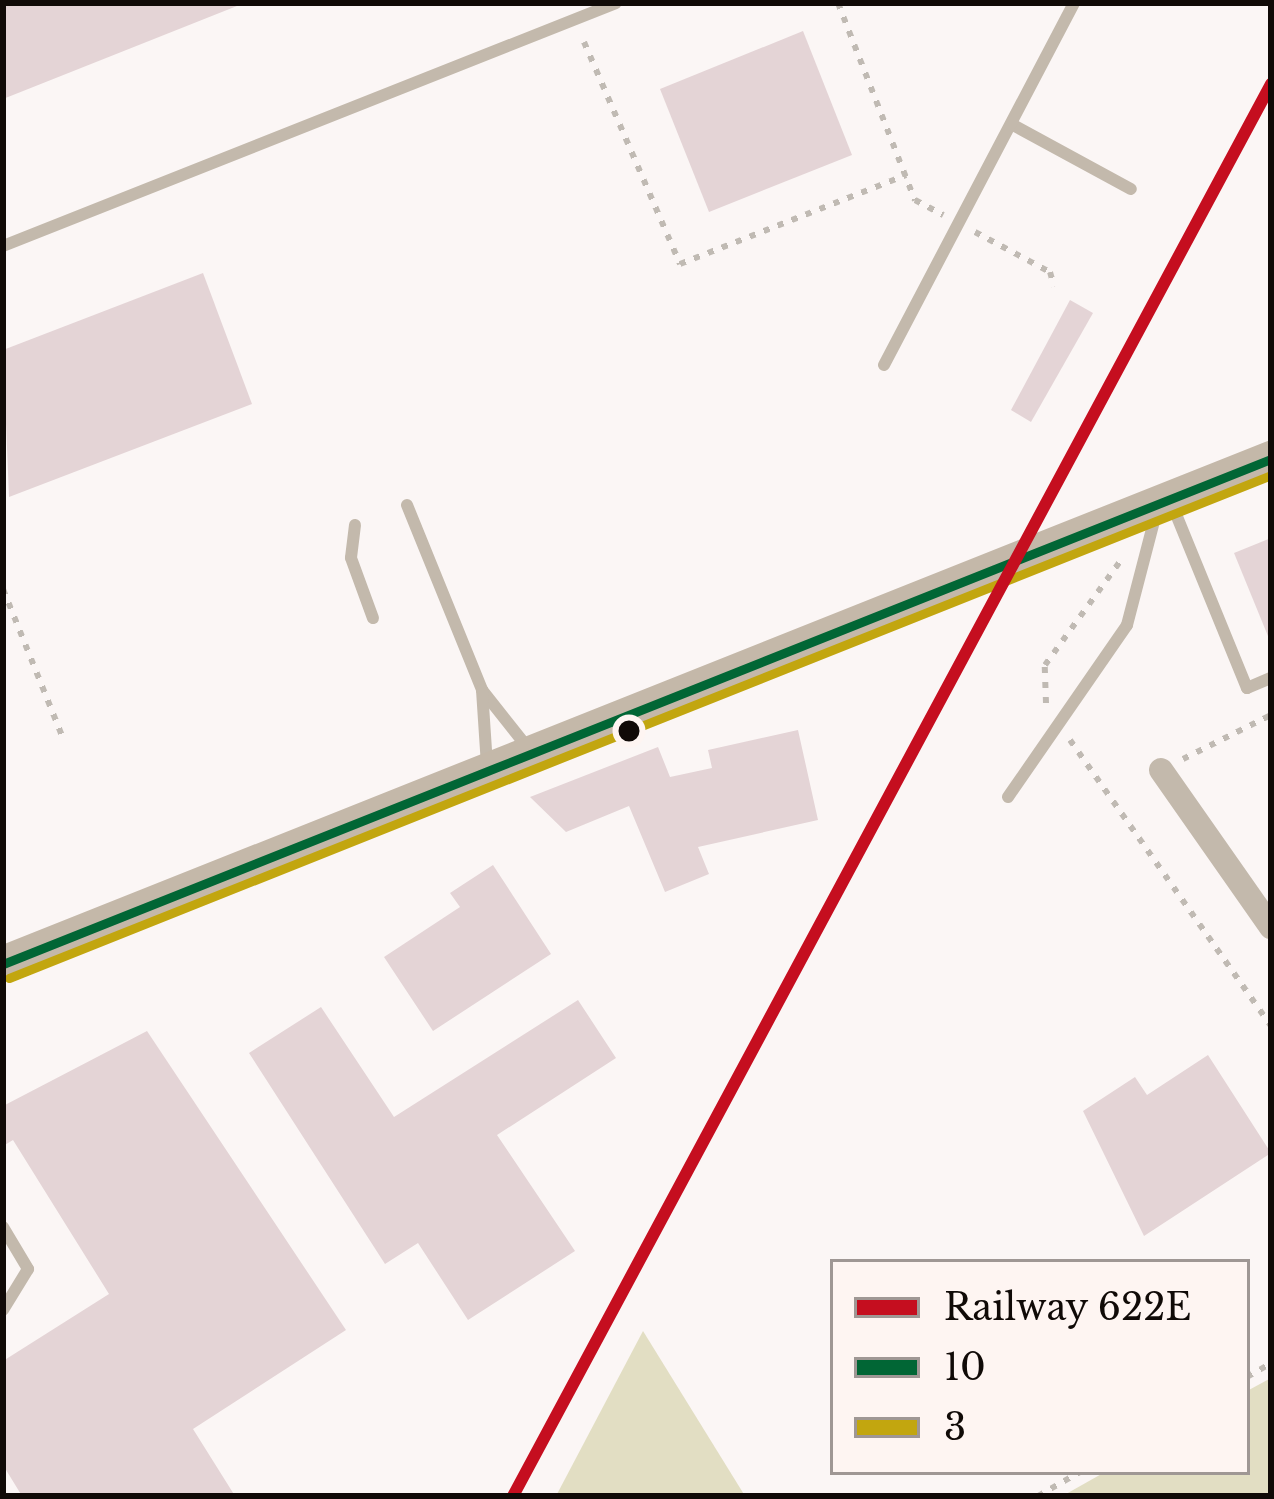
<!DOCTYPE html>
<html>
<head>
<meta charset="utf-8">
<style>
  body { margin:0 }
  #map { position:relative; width:1274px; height:1499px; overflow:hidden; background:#fbf6f5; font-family:"Libre Baskerville",serif }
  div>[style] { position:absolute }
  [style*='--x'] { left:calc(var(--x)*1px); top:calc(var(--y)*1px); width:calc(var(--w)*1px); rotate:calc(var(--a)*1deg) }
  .green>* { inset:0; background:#e2dec3 }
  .building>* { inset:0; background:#e4d4d6 }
  .path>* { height:6px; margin-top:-3px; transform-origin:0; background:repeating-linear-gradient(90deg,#c0bab3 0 6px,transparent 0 15px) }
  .lane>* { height:12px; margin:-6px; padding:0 6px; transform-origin:6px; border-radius:6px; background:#c3b9ac }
  .street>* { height:24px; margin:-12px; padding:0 12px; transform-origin:12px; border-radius:12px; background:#c3b9ac }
  .primary>* { height:36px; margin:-18px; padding:0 18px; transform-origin:18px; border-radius:18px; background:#c4b8a9 }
  .bus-1>* { height:9px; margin:-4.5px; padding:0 4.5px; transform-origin:4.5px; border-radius:4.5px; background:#016635 }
  .bus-2>* { height:9px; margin:-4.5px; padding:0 4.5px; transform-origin:4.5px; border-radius:4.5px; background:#c2a60f }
  .rail-1>* { height:12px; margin:-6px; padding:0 6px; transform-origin:6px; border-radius:6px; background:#c50e1f }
  .dots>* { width:33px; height:33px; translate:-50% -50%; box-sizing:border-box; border:6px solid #fef5f2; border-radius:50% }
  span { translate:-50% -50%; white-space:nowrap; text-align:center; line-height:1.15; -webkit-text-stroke:9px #fef5f2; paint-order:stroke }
  .frame { position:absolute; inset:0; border:6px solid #100a07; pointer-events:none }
  .legend { position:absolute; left:830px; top:1259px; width:420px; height:216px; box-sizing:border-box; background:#fef5f2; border:3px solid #9f9794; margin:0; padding:15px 21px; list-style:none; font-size:36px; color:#100a07 }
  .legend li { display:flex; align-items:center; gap:24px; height:60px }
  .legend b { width:60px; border:3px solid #9f9794 }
</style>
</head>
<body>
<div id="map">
  <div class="green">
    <i style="clip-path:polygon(643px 1331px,745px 1496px,556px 1496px)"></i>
    <i style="clip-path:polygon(1271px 1378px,1271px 1496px,1066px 1494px,1105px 1472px,1247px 1472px,1247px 1391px)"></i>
  </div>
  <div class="building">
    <i style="clip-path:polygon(3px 3px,242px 3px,242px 4px,3px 99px)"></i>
    <i style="clip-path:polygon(803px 31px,852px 155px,709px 212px,660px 89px)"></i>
    <i style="clip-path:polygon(203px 273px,252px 404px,9px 497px,3px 350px)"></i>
    <i style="clip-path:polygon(1070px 300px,1093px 313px,1031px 422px,1011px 410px)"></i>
    <i style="clip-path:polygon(1271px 538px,1271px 641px,1270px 641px,1234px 553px)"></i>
    <i style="clip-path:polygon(798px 730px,818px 820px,698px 847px,709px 874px,665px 892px,629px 806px,566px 832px,530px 797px,658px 747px,670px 777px,712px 768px,708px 750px)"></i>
    <i style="clip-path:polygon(493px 865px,551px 954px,433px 1031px,384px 957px,460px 907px,450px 893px)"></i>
    <i style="clip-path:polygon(578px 1000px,616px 1058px,497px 1135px,575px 1251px,468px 1320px,418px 1243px,385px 1264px,249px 1053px,321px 1007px,394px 1117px)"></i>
    <i style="clip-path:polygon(147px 1031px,346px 1330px,193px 1429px,235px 1496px,22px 1496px,3px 1465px,3px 1361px,109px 1294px,13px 1140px,3px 1146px,3px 1106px)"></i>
    <i style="clip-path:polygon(1208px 1055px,1271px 1153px,1144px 1236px,1083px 1111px,1135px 1077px,1147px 1095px)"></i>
  </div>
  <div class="path">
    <i style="--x:838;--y:3;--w:212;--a:68.7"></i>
    <i style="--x:915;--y:200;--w:32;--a:28"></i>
    <i style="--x:584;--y:42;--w:242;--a:66.6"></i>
    <i style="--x:680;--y:264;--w:243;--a:-21.5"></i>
    <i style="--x:975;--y:232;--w:85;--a:28.1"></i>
    <i style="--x:1050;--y:272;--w:15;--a:74"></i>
    <i style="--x:3;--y:589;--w:164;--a:68.1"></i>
    <i style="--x:1046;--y:703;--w:38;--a:-92"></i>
    <i style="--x:1045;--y:665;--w:130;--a:-54.1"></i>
    <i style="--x:1070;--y:740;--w:350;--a:54.9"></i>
    <i style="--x:1183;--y:759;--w:98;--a:-26.6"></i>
    <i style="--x:1247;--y:1377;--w:28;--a:-30"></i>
    <i style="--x:1038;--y:1496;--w:48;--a:-29.7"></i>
  </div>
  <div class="lane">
    <i style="--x:1013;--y:125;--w:134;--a:28.5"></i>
    <i style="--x:3;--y:246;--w:659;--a:-21.62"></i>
    <i style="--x:884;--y:365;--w:409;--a:-62.3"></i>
    <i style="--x:1171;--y:502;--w:201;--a:67.8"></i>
    <i style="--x:1247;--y:688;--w:26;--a:-23"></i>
    <i style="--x:407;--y:505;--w:200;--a:67.9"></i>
    <i style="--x:482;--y:690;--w:74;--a:51.6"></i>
    <i style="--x:355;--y:525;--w:33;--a:97"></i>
    <i style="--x:351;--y:558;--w:64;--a:69.9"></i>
    <i style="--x:482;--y:690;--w:75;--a:86.2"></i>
    <i style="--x:1008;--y:797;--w:209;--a:-55.3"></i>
    <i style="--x:1127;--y:625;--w:119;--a:-75.4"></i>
    <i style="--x:3;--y:1227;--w:49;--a:59.2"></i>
    <i style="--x:28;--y:1269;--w:48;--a:121.4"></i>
  </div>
  <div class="street">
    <i style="--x:1161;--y:770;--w:192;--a:55"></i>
  </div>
  <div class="primary">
    <i style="--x:3;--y:964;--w:1365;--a:-21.72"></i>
  </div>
  <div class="bus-1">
    <i style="--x:3;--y:964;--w:1365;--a:-21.72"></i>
  </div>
  <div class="bus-2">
    <i style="--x:9;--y:978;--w:1359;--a:-21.73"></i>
  </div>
  <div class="rail-1">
    <i style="--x:513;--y:1496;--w:1603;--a:-61.77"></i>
  </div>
  <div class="dots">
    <i style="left:629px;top:731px;background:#100a07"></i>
  </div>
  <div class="frame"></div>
  <ul class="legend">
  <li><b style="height:15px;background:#c50e1f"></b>Railway 622E</li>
  <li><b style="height:15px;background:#016635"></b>10</li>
  <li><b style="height:15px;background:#c2a60f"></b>3</li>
  </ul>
</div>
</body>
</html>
